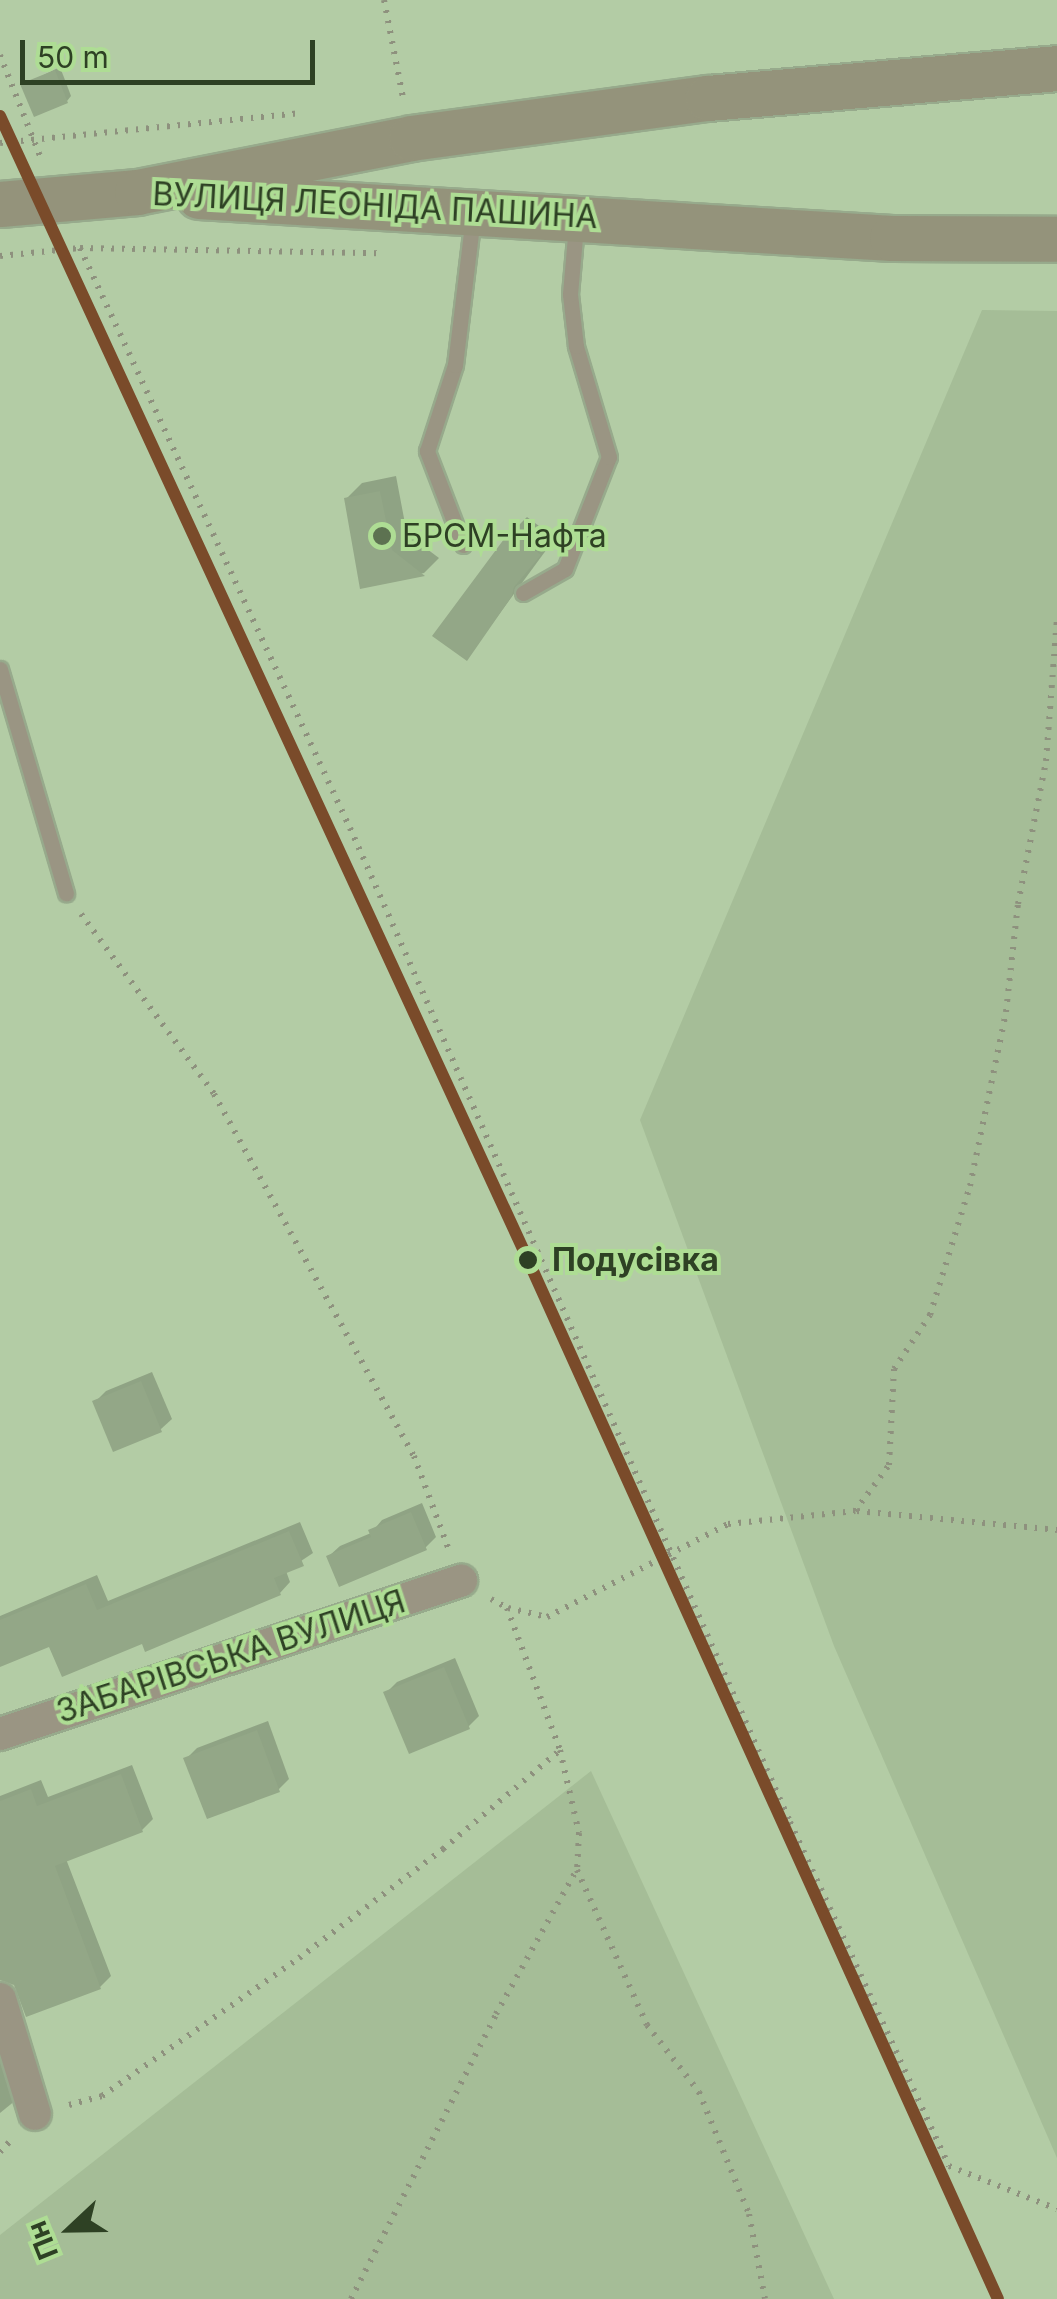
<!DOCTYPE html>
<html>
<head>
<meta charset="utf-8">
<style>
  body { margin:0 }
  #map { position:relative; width:1057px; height:2299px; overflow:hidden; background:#b3cca5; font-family:Inter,sans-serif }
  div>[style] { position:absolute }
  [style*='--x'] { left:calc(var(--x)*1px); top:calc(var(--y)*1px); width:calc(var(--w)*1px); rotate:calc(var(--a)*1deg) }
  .green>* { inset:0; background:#a5bd97 }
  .shadow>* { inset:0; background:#0003 }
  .building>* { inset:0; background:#93a787 }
  .path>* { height:6px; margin-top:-3px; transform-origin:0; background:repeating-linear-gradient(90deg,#8e917e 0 2.5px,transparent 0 10.5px) }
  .roads { filter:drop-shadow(2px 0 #97aa8c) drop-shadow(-2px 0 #97aa8c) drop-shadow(0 2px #97aa8c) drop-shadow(0 -2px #97aa8c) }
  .lane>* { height:15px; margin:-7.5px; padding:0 7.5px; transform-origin:7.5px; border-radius:7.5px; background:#9a9583 }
  .street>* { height:32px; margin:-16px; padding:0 16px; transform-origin:16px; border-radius:16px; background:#9a9583 }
  .secondary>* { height:45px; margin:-22.5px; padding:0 22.5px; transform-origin:22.5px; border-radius:22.5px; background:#94937b }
  .rail-1>* { height:12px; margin:-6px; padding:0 6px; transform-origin:6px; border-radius:6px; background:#7a4b2a }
  .dots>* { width:28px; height:28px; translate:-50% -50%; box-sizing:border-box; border:5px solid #aedd94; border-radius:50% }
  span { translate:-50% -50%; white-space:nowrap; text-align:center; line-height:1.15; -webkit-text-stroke:8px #aedd94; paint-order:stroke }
  .street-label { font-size:32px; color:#2e4124 }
  .poi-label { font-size:32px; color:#2e4124 }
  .left { translate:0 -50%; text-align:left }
  .stop-label { font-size:32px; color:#2e4124; font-weight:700 }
  .north { position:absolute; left:20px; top:2179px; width:100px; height:100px; -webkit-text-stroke:8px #aedd94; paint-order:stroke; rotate:248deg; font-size:28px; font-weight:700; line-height:40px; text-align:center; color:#2e4124 }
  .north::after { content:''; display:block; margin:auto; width:35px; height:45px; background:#2e4124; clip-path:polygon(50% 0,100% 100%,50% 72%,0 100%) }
  .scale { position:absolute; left:20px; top:40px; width:295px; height:45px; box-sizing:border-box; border:5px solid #2e4124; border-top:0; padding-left:12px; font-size:30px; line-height:35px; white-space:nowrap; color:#2e4124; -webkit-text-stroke:8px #aedd94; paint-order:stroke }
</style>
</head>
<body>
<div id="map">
  <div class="green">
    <i style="clip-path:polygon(982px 310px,1057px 311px,1057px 2158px,834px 1646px,640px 1120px)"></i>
    <i style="clip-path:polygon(591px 1771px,834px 2299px,0 2299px,0 2235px)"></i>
  </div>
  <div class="shadow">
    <i style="clip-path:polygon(60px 67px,71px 96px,67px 101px,23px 85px)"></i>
    <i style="clip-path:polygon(396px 476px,407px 534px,439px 558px,424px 573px,362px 586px,346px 499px,362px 483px)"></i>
    <i style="clip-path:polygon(527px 517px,555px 538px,467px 658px,511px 533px)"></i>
    <i style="clip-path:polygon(152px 1372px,172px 1419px,161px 1429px,115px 1449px,95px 1402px,106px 1391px)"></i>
    <i style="clip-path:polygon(422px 1503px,436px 1537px,425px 1548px,329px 1556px,340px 1546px,371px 1533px,382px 1520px)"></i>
    <i style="clip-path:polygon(300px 1522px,313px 1553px,286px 1571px,290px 1582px,280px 1593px,143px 1641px,51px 1644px,0 1665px,0 1616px,97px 1575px,108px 1601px)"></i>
    <i style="clip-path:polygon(455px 1658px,479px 1716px,468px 1727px,386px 1693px,397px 1682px)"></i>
    <i style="clip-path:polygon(268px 1721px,289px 1779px,278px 1790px,186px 1759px,197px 1748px)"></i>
    <i style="clip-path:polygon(132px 1765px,153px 1819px,142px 1830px,66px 1859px,111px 1976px,100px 1987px,0 1906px,0 1796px,41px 1780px,48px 1797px)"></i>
    <i style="clip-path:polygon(0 2060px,16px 2100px,0 2113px)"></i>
  </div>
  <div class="building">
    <i style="clip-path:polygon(55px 70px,68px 103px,34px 117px,20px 84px)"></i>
    <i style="clip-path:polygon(380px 491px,392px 550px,425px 576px,360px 589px,344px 498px)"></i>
    <i style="clip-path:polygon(510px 531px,541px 555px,514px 587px,512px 596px,467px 661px,432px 636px)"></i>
    <i style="clip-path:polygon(141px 1381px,162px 1432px,113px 1452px,92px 1401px)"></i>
    <i style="clip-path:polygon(411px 1512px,427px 1550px,339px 1587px,326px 1556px,371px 1537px,368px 1530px)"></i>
    <i style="clip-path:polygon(289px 1531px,304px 1566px,274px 1578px,281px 1595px,145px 1652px,142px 1644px,62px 1677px,49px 1647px,0 1667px,0 1620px,86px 1584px,97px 1610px)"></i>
    <i style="clip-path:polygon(444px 1667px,470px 1729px,409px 1754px,383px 1692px)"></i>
    <i style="clip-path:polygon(257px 1730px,280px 1792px,207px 1819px,183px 1758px)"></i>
    <i style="clip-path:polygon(121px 1774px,143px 1832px,55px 1866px,101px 1989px,26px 2017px,14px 1985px,0 1980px,0 1801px,31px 1789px,37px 1806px)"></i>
  </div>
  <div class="path">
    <i style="--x:384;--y:0;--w:100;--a:79"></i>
    <i style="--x:0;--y:55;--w:114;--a:68.4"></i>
    <i style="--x:0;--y:143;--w:303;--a:-5.7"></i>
    <i style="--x:80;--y:248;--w:640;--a:65.04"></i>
    <i style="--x:350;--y:828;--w:1087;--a:66.12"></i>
    <i style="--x:790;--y:1822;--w:379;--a:65.2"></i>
    <i style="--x:949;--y:2166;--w:116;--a:21.7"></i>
    <i style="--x:0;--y:256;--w:80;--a:-5.7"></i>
    <i style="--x:80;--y:248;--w:298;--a:1"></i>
    <i style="--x:81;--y:914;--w:224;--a:53.5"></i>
    <i style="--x:214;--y:1094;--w:414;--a:61.1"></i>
    <i style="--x:414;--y:1456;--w:100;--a:69.6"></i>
    <i style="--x:857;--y:1511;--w:201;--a:5.4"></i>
    <i style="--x:491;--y:1599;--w:18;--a:29"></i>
    <i style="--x:507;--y:1608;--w:152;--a:69.5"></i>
    <i style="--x:560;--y:1750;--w:85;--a:77.1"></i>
    <i style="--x:579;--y:1833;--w:37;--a:93"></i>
    <i style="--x:577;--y:1870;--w:170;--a:65.7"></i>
    <i style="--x:647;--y:2025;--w:85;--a:52.2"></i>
    <i style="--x:699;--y:2092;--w:132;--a:67.7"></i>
    <i style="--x:749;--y:2214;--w:86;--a:79.3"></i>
    <i style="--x:508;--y:1608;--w:40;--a:13"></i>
    <i style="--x:547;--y:1617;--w:203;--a:-27.2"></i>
    <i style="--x:728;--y:1524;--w:128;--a:-5.8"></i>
    <i style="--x:855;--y:1511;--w:57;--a:-53.5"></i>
    <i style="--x:889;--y:1465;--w:96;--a:-87"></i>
    <i style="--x:894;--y:1369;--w:65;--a:-56.3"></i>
    <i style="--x:930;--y:1315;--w:135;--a:-72.8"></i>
    <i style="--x:970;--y:1186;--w:178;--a:-78.3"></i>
    <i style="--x:1006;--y:1012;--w:109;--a:-83.7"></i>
    <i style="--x:1018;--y:904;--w:146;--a:-78.9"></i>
    <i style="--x:1046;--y:761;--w:144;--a:-85.6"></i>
    <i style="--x:69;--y:2105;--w:34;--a:-15"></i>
    <i style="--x:102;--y:2096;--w:241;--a:-35"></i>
    <i style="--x:299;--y:1958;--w:181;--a:-37.1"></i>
    <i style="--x:443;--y:1849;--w:153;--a:-40.2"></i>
    <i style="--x:0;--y:2152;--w:19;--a:-47"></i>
    <i style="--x:351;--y:2299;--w:320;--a:-63"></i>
    <i style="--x:496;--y:2014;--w:164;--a:-60.8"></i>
  </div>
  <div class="roads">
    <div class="lane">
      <i style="--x:463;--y:545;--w:101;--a:-111"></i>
      <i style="--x:427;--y:451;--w:90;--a:-72"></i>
      <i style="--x:455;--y:365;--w:150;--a:-83.1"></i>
      <i style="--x:523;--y:593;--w:48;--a:-29.7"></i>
      <i style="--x:565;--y:569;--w:120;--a:-68.6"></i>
      <i style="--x:609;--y:457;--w:116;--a:-106.6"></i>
      <i style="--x:576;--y:346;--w:52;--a:-96.6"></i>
      <i style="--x:570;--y:294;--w:69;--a:-85"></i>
      <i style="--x:0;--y:669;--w:234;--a:73.6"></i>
    </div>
    <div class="street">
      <i style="--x:0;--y:1734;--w:486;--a:-18.4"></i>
      <i style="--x:0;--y:1999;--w:120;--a:73.1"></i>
    </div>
    <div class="secondary">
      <i style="--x:199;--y:196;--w:694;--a:3.47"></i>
      <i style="--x:892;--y:238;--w:165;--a:0.3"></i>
      <i style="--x:0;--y:204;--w:138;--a:-5"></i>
      <i style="--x:137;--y:192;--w:279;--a:-11.1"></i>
      <i style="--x:411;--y:138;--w:300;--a:-7.7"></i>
      <i style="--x:708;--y:98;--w:350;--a:-4.9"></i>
    </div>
  </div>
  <div class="rail-1">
    <i style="--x:0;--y:116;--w:1260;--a:65.22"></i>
    <i style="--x:528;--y:1260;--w:1140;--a:65.66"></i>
  </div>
  <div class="dots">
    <i style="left:382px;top:536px;background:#5d7251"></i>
    <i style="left:528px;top:1260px;background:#2e4124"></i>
  </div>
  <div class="street-label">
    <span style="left:375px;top:206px;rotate:3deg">ВУЛИЦЯ ЛЕОНІДА ПАШИНА</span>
    <span style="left:231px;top:1657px;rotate:-18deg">ЗАБАРІВСЬКА ВУЛИЦЯ</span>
  </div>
  <div class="poi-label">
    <span class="left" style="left:402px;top:536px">БРСМ-Нафта</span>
  </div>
  <div class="stop-label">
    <span class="left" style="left:552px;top:1260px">Подусівка</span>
  </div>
  <div class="north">Пн</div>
  <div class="scale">50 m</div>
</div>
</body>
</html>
